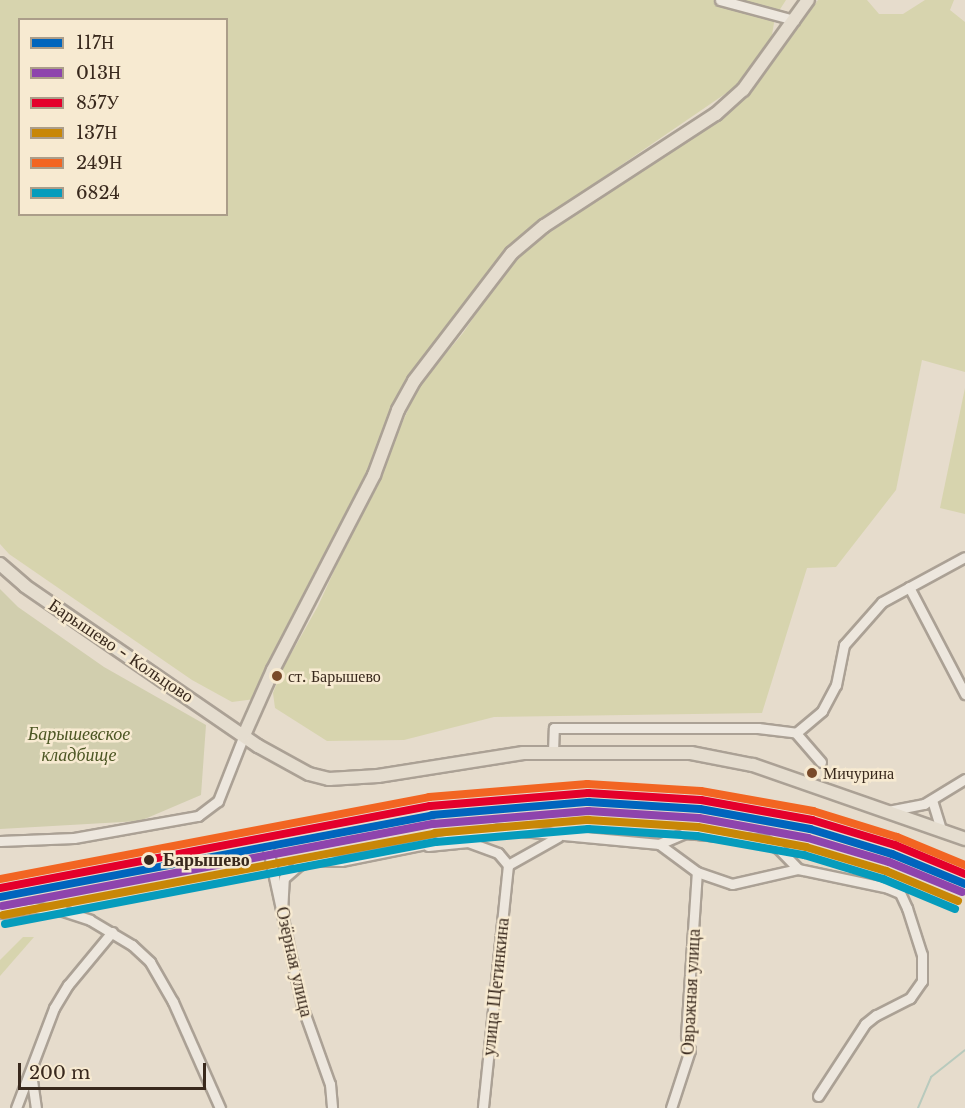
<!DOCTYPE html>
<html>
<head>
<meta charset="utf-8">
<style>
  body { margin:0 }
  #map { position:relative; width:965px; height:1108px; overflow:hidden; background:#e6dccc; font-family:"Libre Baskerville",serif }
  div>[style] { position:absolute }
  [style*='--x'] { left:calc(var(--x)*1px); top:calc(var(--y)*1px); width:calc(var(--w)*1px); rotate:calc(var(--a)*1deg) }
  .green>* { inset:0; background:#d7d4ae }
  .cemetery>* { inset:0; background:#d1ceae }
  .stream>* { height:2px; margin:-1px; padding:0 1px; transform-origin:1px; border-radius:1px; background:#b8cabd }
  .roads { filter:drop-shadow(2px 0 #aba195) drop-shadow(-2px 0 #aba195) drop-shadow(0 2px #aba195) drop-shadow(0 -2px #aba195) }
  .minor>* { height:9px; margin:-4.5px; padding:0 4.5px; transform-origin:4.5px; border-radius:4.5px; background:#ede7de }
  .major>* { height:12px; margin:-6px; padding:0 6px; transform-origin:6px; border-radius:6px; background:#e5ddcf }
  .rail-1>* { height:8px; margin:-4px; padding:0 4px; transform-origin:4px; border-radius:4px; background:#0065bd }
  .rail-2>* { height:8px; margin:-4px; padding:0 4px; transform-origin:4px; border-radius:4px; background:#8e44ad }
  .rail-3>* { height:8px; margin:-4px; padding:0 4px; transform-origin:4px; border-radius:4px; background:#e4002b }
  .rail-4>* { height:8px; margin:-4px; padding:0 4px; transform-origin:4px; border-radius:4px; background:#c88707 }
  .rail-5>* { height:8px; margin:-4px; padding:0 4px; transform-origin:4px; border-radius:4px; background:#f26522 }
  .rail-6>* { height:8px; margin:-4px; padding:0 4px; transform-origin:4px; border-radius:4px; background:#069cbc }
  .dots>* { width:16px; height:16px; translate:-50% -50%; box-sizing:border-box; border:3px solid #f7ead1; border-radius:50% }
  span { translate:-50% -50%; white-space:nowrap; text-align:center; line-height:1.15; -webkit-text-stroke:5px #f7ead1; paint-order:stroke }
  .bus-label { font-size:16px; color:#39291d }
  .left { translate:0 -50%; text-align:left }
  .street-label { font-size:18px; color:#39291d }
  .park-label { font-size:18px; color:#4c5623; font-style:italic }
  .stop-label { font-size:18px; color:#39291d; font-weight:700 }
  .legend { position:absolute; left:18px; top:18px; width:210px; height:198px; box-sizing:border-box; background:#f7ead1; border:2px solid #ab9d89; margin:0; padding:8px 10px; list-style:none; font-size:18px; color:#39291d }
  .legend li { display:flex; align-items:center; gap:12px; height:30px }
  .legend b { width:30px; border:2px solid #ab9d89 }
  .scale { position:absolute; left:18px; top:1063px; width:188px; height:27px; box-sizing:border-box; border:3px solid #39291d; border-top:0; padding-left:8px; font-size:18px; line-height:21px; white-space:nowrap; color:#39291d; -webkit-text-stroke:4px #f7ead1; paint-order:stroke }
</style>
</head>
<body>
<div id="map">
  <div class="green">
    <i style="clip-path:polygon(evenodd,0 0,786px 0,775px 17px,771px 41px,741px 83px,573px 198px,508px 250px,397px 396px,367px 479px,358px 487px,319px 577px,266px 669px,255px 699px,232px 702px,192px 680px,9px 554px,0 544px,0 0,20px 20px,226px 20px,226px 214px,20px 214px,20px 20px)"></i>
    <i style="clip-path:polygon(818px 0,867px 0,879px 14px,903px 14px,925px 0,954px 0,950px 10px,965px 22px,965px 372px,922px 360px,896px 490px,836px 567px,807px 568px,762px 713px,494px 717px,404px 740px,327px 741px,275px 708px,273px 693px,282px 670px,318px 606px,419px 386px,463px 333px,502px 276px,523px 251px,716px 118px,757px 82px)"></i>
    <i style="clip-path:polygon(965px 388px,965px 514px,940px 508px)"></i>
    <i style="clip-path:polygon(23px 937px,34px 937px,0 976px,0 960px)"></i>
  </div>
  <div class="cemetery">
    <i style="clip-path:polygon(0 589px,18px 607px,104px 667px,206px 725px,201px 795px,140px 821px,0 829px)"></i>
  </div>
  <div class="stream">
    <i style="--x:918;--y:1108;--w:34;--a:-67"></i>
    <i style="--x:931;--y:1077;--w:43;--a:-38.5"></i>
  </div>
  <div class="roads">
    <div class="minor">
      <i style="--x:720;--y:0;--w:77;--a:15.1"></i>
      <i style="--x:909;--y:587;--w:121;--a:62.4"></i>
      <i style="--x:553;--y:752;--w:24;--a:-88"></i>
      <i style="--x:554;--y:728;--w:204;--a:0"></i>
      <i style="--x:758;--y:728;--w:38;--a:7"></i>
      <i style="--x:821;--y:762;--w:38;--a:-131"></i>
      <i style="--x:796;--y:733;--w:34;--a:-40"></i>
      <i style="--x:822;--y:711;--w:30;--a:-62"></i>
      <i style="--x:836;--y:685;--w:41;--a:-78.7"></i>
      <i style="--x:844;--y:645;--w:57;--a:-48.5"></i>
      <i style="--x:882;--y:602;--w:94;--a:-28.5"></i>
      <i style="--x:932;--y:800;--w:31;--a:73"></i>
      <i style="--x:888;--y:811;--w:37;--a:-11"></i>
      <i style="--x:924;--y:804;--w:48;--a:-31.4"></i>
      <i style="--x:0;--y:841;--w:74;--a:-2.3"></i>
      <i style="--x:74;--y:838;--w:126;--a:-10.1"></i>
      <i style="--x:198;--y:816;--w:25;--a:-37"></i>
      <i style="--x:218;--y:801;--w:71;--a:-68.5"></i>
      <i style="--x:659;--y:844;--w:28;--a:-23"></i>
      <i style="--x:685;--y:833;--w:79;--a:5.1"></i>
      <i style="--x:764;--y:840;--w:16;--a:30"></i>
      <i style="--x:778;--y:848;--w:29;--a:46"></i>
      <i style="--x:428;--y:846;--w:40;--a:-5.7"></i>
      <i style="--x:468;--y:842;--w:32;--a:20"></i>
      <i style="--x:498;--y:853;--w:16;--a:50"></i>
      <i style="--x:508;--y:865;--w:244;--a:95.9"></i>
      <i style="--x:268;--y:849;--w:161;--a:77.8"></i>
      <i style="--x:302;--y:1006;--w:83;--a:70.3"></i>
      <i style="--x:330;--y:1084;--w:24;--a:85"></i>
      <i style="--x:508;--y:865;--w:57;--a:-29.2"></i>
      <i style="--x:0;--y:913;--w:36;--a:-8"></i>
      <i style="--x:36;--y:908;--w:27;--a:6"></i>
      <i style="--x:63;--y:911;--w:28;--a:18"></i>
      <i style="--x:90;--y:920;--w:49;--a:30.8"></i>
      <i style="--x:132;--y:945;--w:25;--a:43"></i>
      <i style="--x:150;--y:962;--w:46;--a:60.1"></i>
      <i style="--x:173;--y:1002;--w:116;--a:66.1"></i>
      <i style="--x:282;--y:913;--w:35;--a:-87"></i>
      <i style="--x:284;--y:878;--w:20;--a:-41"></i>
      <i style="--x:299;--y:865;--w:15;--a:-20"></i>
      <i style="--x:313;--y:860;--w:28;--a:2"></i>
      <i style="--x:341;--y:861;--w:162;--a:-11.4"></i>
      <i style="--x:500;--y:829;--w:160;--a:5.4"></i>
      <i style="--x:659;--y:844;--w:47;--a:36.4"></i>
      <i style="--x:697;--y:872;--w:37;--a:19"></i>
      <i style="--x:732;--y:884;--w:68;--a:-12.8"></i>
      <i style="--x:798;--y:869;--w:92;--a:11.9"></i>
      <i style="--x:888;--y:888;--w:13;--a:23"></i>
      <i style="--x:900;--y:893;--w:17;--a:65"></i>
      <i style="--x:907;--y:908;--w:49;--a:72.3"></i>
      <i style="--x:922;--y:955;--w:26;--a:90"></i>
      <i style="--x:922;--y:981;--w:21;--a:125"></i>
      <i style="--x:910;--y:998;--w:38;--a:153"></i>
      <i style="--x:876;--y:1015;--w:14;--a:141"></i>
      <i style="--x:865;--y:1024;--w:86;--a:123.1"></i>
      <i style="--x:31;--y:1073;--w:35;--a:82"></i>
      <i style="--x:16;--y:1108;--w:107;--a:-69.2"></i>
      <i style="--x:54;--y:1008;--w:27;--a:-59"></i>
      <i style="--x:68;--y:985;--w:69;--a:-50.3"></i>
      <i style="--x:671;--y:1108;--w:61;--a:-71.9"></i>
      <i style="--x:690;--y:1050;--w:15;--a:-106"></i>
      <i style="--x:686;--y:1036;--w:164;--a:-86.2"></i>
    </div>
    <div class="major">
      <i style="--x:0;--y:564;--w:33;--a:41"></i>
      <i style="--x:25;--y:586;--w:283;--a:34.5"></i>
      <i style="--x:258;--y:746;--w:58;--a:28.8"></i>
      <i style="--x:309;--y:774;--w:21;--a:14"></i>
      <i style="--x:329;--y:779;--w:49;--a:-3.5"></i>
      <i style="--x:378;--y:776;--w:147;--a:-9"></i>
      <i style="--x:523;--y:753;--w:168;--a:0"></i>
      <i style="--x:691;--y:753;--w:63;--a:11"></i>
      <i style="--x:753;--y:765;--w:225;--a:19.2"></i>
      <i style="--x:244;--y:735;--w:71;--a:-66"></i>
      <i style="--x:273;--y:670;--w:220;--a:-62.6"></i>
      <i style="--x:374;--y:475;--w:69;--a:-69.7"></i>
      <i style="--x:398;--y:410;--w:33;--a:-61"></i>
      <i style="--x:414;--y:381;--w:161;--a:-52.6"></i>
      <i style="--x:512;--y:253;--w:42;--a:-40.2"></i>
      <i style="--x:544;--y:226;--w:205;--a:-33.1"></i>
      <i style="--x:716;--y:114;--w:36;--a:-42"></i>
      <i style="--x:743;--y:90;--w:111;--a:-54.2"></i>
    </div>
  </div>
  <div class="rail-1">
    <i style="--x:0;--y:897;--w:440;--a:-10.7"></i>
    <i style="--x:432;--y:815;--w:157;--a:-4.8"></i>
    <i style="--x:588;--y:802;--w:112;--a:3.6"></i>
    <i style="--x:700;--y:809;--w:112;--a:10.3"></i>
    <i style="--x:810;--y:829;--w:86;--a:17"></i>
    <i style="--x:892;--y:854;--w:79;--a:22.3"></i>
  </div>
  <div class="rail-2">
    <i style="--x:2;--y:906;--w:439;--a:-10.8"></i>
    <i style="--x:433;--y:824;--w:156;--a:-4.8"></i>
    <i style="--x:588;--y:811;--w:111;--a:3.6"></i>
    <i style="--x:699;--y:818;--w:111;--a:10.4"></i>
    <i style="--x:808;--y:838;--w:84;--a:16.5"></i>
    <i style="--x:889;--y:862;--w:79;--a:22.3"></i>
  </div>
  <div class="rail-3">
    <i style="--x:0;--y:888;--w:438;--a:-10.8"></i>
    <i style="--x:430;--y:806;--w:159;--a:-4.7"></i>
    <i style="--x:588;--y:793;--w:113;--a:3.5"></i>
    <i style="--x:701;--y:800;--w:113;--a:10.2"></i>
    <i style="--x:812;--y:820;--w:87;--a:16.8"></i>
    <i style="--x:895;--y:845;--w:76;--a:22.5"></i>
  </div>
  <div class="rail-4">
    <i style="--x:3;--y:915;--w:440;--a:-10.7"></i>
    <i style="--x:435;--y:833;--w:154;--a:-4.9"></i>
    <i style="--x:588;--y:820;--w:110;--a:3.6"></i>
    <i style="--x:698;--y:827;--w:110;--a:10.5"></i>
    <i style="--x:806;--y:847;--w:84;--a:16.7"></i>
    <i style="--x:886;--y:871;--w:78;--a:22.6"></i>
  </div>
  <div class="rail-5">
    <i style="--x:0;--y:879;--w:437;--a:-10.8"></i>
    <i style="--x:429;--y:797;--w:159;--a:-4.7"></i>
    <i style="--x:587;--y:784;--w:114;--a:3.5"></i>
    <i style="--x:701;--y:791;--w:114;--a:10.1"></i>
    <i style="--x:813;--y:811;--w:88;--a:17.2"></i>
    <i style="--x:897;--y:837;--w:74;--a:22.4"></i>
  </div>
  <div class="rail-6">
    <i style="--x:5;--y:924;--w:439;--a:-10.8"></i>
    <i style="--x:436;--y:842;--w:153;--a:-4.9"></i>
    <i style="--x:588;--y:829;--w:109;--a:3.7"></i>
    <i style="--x:697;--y:836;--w:109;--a:10.1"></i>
    <i style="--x:804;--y:855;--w:83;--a:16.9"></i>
    <i style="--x:883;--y:879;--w:78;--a:22.6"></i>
  </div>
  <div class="dots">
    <i style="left:277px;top:676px;background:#7a4b2a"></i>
    <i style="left:812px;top:773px;background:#7a4b2a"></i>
    <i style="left:149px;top:860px;background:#39291d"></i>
  </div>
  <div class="bus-label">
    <span class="left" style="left:288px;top:676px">ст. Барышево</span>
    <span class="left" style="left:823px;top:773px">Мичурина</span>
  </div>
  <div class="street-label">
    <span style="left:121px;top:651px;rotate:34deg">Барышево - Кольцово</span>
    <span style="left:294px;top:962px;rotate:77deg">Озёрная улица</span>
    <span style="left:496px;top:987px;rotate:-84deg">улица Щетинкина</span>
    <span style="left:691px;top:992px;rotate:-87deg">Овражная улица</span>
  </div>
  <div class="park-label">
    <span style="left:79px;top:745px">Барышевское<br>кладбище</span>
  </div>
  <div class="stop-label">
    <span class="left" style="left:163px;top:860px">Барышево</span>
  </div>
  <ul class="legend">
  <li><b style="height:8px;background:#0065bd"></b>117Н</li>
  <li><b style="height:8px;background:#8e44ad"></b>013Н</li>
  <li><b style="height:8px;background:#e4002b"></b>857У</li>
  <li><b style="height:8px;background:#c88707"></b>137Н</li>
  <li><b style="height:8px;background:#f26522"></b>249Н</li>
  <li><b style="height:8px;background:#069cbc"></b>6824</li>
  </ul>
  <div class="scale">200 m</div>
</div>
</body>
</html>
